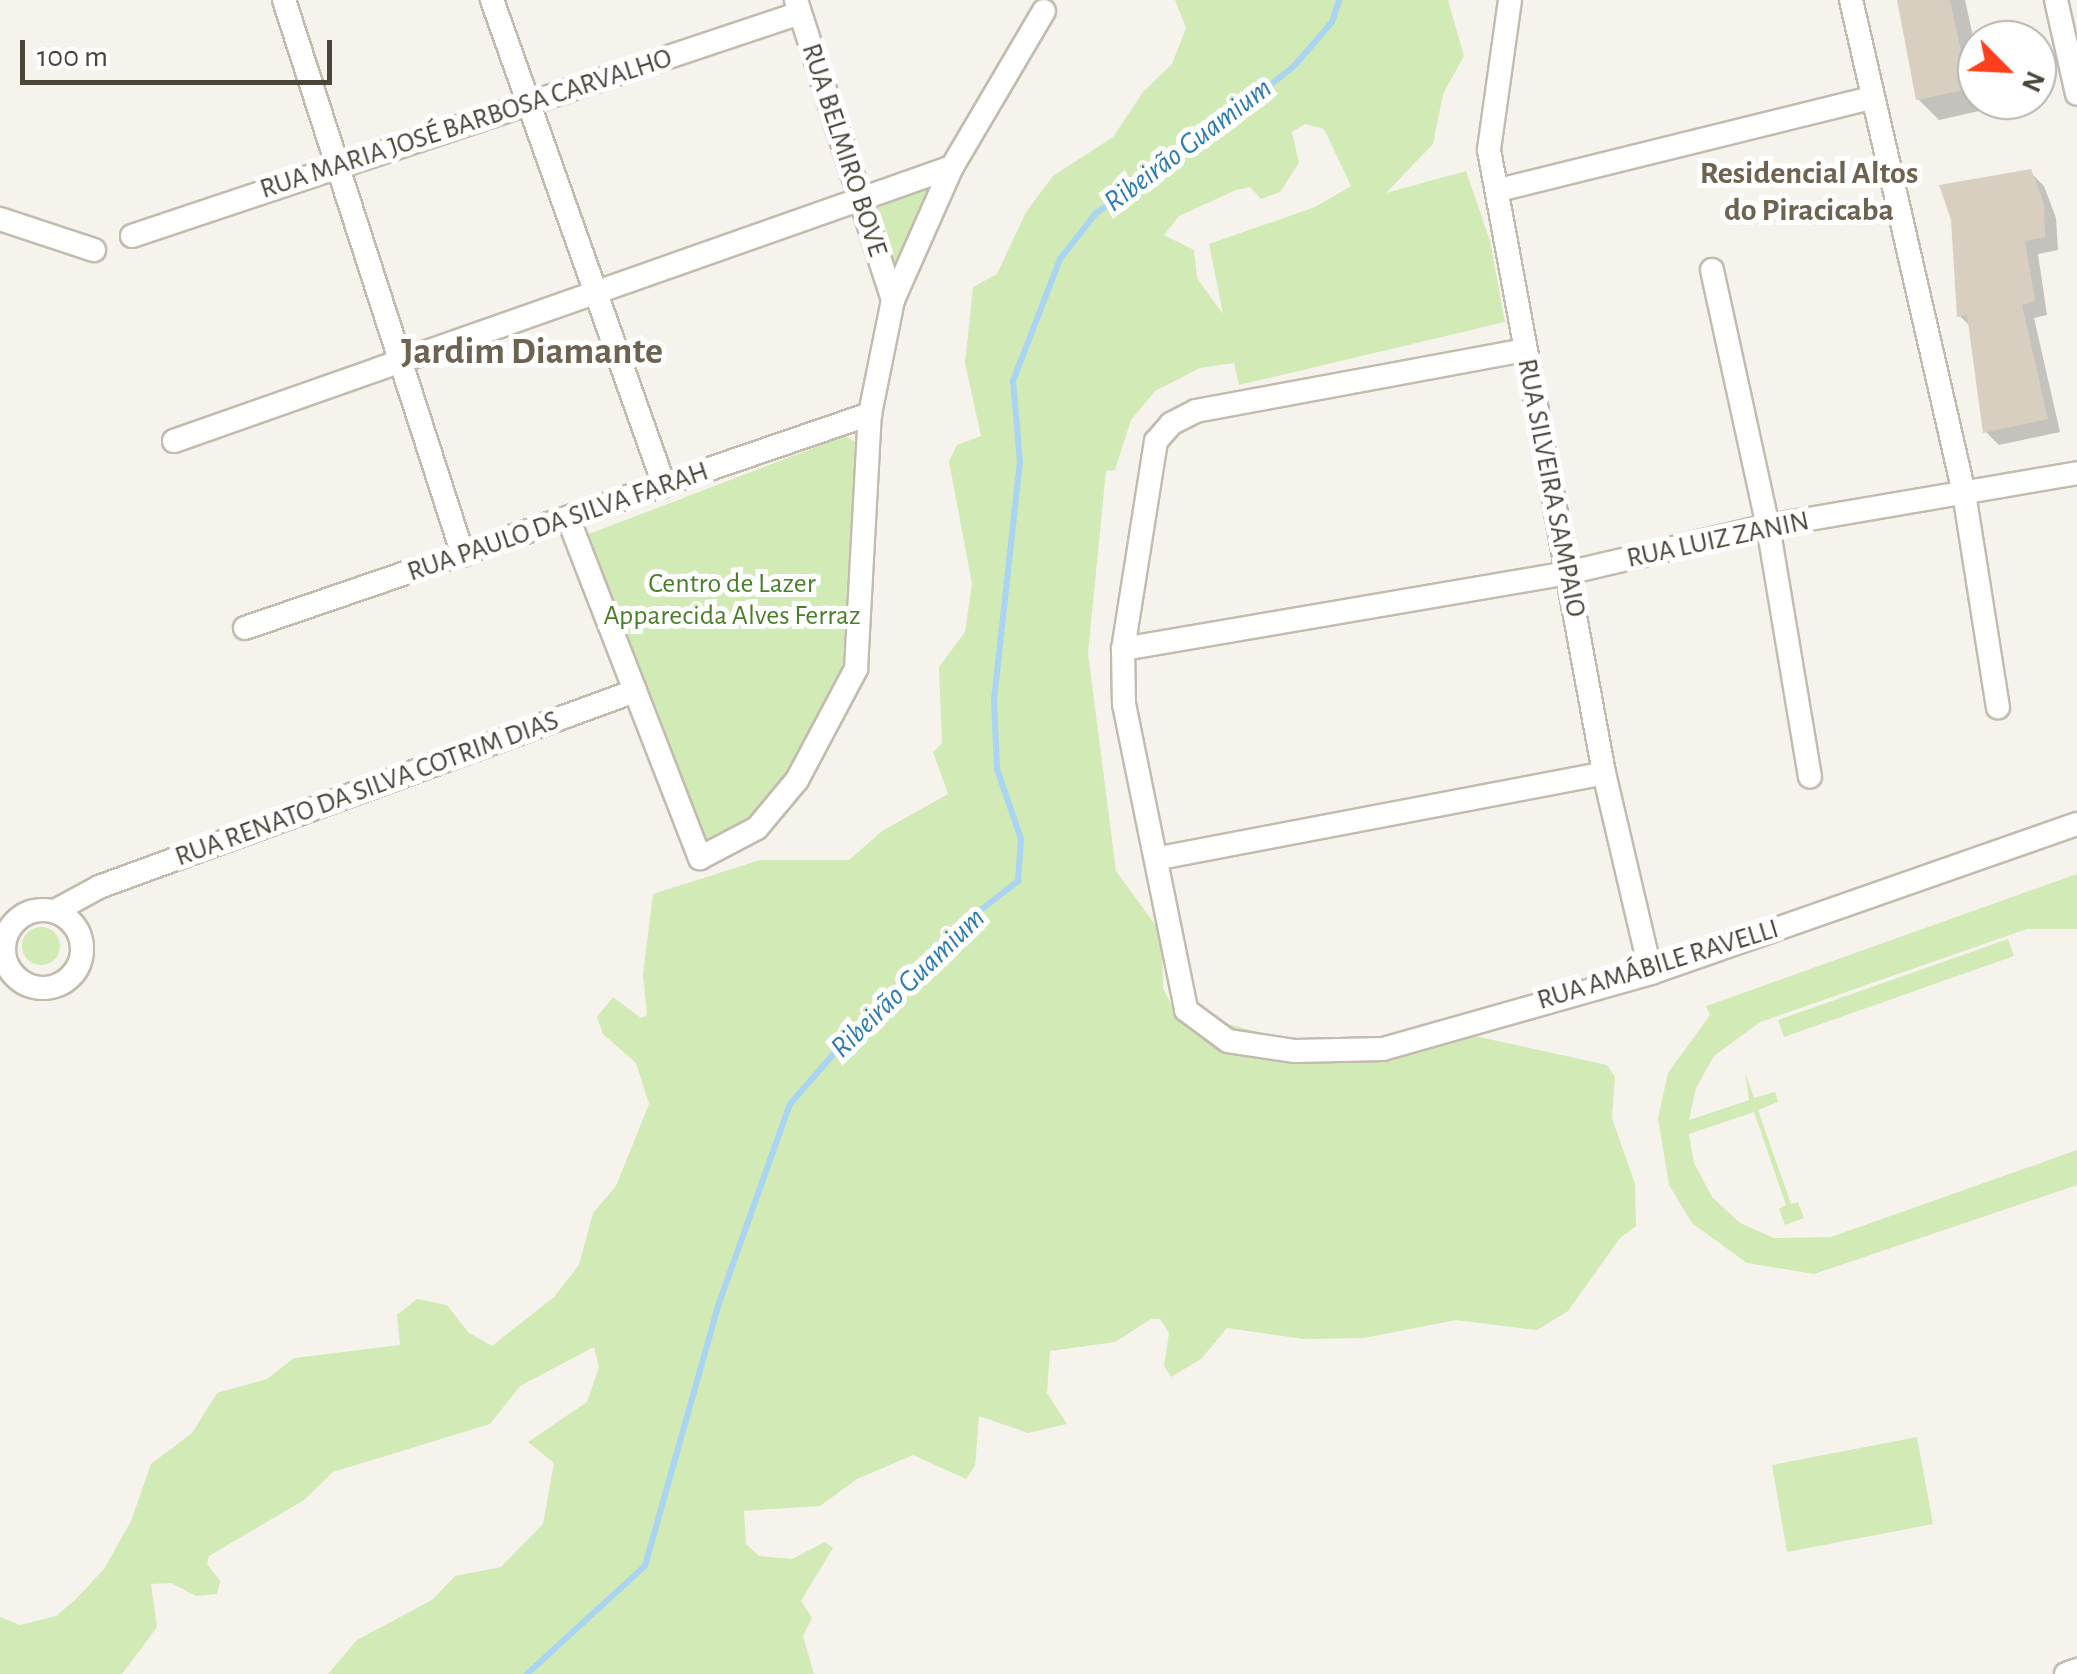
<!DOCTYPE html>
<html>
<head>
<meta charset="utf-8">
<style>
  body { margin:0 }
  #map { position:relative; width:2077px; height:1674px; overflow:hidden; background:#f6f3ec; font-family:"Alegreya Sans",sans-serif }
  div>[style] { position:absolute }
  [style*='--x'] { left:calc(var(--x)*1px); top:calc(var(--y)*1px); width:calc(var(--w)*1px); rotate:calc(var(--a)*1deg) }
  .green>* { inset:0; background:#d2eab5 }
  .round { border-radius:50% }
  .shadow>* { inset:0; background:#0003 }
  .stream>* { height:6px; margin:-3px; padding:0 3px; transform-origin:3px; border-radius:3px; background:#a9d4f2 }
  .building>* { inset:0; background:#d8cfc1 }
  .roads { filter:drop-shadow(2px 0 #c2bbae) drop-shadow(-2px 0 #c2bbae) drop-shadow(0 2px #c2bbae) drop-shadow(0 -2px #c2bbae) }
  .minor>* { height:22px; margin:-11px; padding:0 11px; transform-origin:11px; border-radius:11px; background:#fff }
  .minor>.ring { margin:-11px; padding:0; box-sizing:content-box; background:none; border:22px solid #fff; border-radius:50% }
  span { translate:-50% -50%; white-space:nowrap; text-align:center; line-height:1.15; -webkit-text-stroke:10px #fff; paint-order:stroke }
  .street-label { font-size:28px; color:#4b4439 }
  .park-label { font-size:28px; color:#4a7f2a }
  .water-label { font-size:30px; color:#2e7ab2; font-style:italic }
  .quarter-label { font-size:32px; color:#6e6250; font-weight:700 }
  .district-label { font-size:38px; color:#6e6250; font-weight:700 }
  .north { position:absolute; left:1957px; top:20px; width:100px; height:100px; box-sizing:border-box; background:#fff; border:2px solid #b7b4b0; border-radius:50%; rotate:114deg; font-size:28px; font-weight:700; line-height:40px; text-align:center; color:#4b4439 }
  .north::after { content:''; display:block; margin:auto; width:35px; height:45px; background:#fc3f1d; clip-path:polygon(50% 0,100% 100%,50% 72%,0 100%) }
  .scale { position:absolute; left:20px; top:40px; width:312px; height:45px; box-sizing:border-box; border:5px solid #4b4439; border-top:0; padding-left:12px; font-size:30px; line-height:35px; white-space:nowrap; color:#4b4439; -webkit-text-stroke:8px #fff; paint-order:stroke }
</style>
</head>
<body>
<div id="map">
  <div class="green">
    <i style="clip-path:polygon(evenodd,1175px 0,1448px 0,1464px 56px,1443px 94px,1433px 144px,1386px 193px,1466px 171px,1490px 241px,1505px 322px,1239px 385px,1234px 363px,1200px 368px,1155px 391px,1131px 420px,1115px 470px,1106px 471px,1088px 653px,1116px 871px,1162px 934px,1163px 988px,1172px 1006px,1186px 1013px,1284px 1039px,1466px 1034px,1607px 1065px,1615px 1077px,1612px 1118px,1635px 1184px,1636px 1226px,1620px 1238px,1568px 1311px,1537px 1330px,1456px 1320px,1364px 1338px,1304px 1339px,1227px 1328px,1201px 1359px,1171px 1377px,1164px 1366px,1169px 1333px,1160px 1319px,1151px 1319px,1115px 1342px,1050px 1351px,1047px 1393px,1067px 1424px,1028px 1433px,979px 1416px,975px 1466px,966px 1479px,913px 1455px,857px 1479px,820px 1506px,744px 1511px,746px 1544px,759px 1556px,792px 1559px,825px 1542px,833px 1548px,801px 1601px,812px 1618px,803px 1636px,814px 1674px,328px 1674px,357px 1640px,432px 1600px,455px 1576px,501px 1567px,543px 1524px,554px 1463px,528px 1442px,587px 1402px,599px 1367px,594px 1347px,520px 1386px,490px 1424px,333px 1472px,304px 1500px,209px 1556px,207px 1564px,220px 1581px,217px 1594px,196px 1596px,171px 1583px,151px 1584px,157px 1627px,122px 1674px,0 1674px,0 1617px,20px 1625px,56px 1616px,75px 1600px,104px 1569px,131px 1521px,151px 1464px,192px 1433px,217px 1393px,267px 1379px,294px 1358px,400px 1345px,397px 1315px,417px 1299px,447px 1305px,469px 1333px,492px 1346px,554px 1297px,579px 1265px,593px 1213px,616px 1186px,649px 1104px,636px 1063px,603px 1034px,597px 1017px,613px 997px,641px 1018px,647px 1015px,643px 974px,653px 894px,760px 860px,849px 860px,882px 831px,948px 794px,933px 752px,942px 743px,939px 667px,965px 632px,972px 584px,949px 461px,957px 445px,981px 436px,965px 363px,973px 287px,997px 274px,1026px 212px,1053px 176px,1113px 137px,1143px 92px,1172px 64px,1186px 28px,1175px 0,1305px 124px,1324px 129px,1351px 186px,1315px 207px,1209px 244px,1223px 314px,1197px 278px,1194px 250px,1164px 235px,1179px 216px,1236px 190px,1250px 187px,1261px 199px,1280px 192px,1299px 163px,1292px 132px,1305px 124px)"></i>
    <i style="clip-path:polygon(934px 184px,897px 274px,872px 207px)"></i>
    <i style="clip-path:polygon(845px 436px,860px 444px,842px 672px,792px 769px,753px 818px,711px 844px,701px 844px,589px 534px)"></i>
    <i style="clip-path:polygon(2077px 874px,2077px 929px,2027px 929px,1760px 1022px,1714px 1056px,1696px 1088px,1689px 1120px,1749px 1100px,1745px 1072px,1754px 1098px,1775px 1092px,1778px 1102px,1758px 1110px,1791px 1204px,1798px 1202px,1804px 1218px,1785px 1225px,1779px 1209px,1786px 1205px,1754px 1112px,1689px 1134px,1694px 1163px,1712px 1197px,1740px 1223px,1774px 1238px,1831px 1237px,2077px 1150px,2077px 1185px,1814px 1274px,1747px 1263px,1692px 1223px,1669px 1185px,1658px 1118px,1668px 1073px,1710px 1015px,1706px 1006px)"></i>
    <i class="round" style="left:22px;top:927px;width:38px;height:38px"></i>
    <i style="clip-path:polygon(2008px 939px,2014px 956px,1784px 1037px,1778px 1020px)"></i>
    <i style="clip-path:polygon(1917px 1437px,1933px 1524px,1787px 1552px,1772px 1465px)"></i>
  </div>
  <div class="shadow">
    <i style="clip-path:polygon(1899px 0,1965px 0,1977px 55px,1977px 100px,1986px 100px,1988px 109px,1939px 120px,1918px 99px)"></i>
    <i style="clip-path:polygon(2030px 172px,2044px 186px,2056px 218px,2058px 250px,2038px 254px,2047px 315px,2034px 318px,2060px 432px,1999px 445px,1986px 432px,1971px 327px,1960px 316px)"></i>
  </div>
  <div class="stream">
    <i style="--x:527;--y:1674;--w:160;--a:-42.5"></i>
    <i style="--x:645;--y:1566;--w:270;--a:-74.3"></i>
    <i style="--x:718;--y:1306;--w:214;--a:-70.4"></i>
    <i style="--x:790;--y:1104;--w:70;--a:-49"></i>
    <i style="--x:836;--y:1051;--w:68;--a:-38.4"></i>
    <i style="--x:889;--y:1009;--w:86;--a:-52.6"></i>
    <i style="--x:941;--y:941;--w:98;--a:-37.9"></i>
    <i style="--x:1018;--y:881;--w:42;--a:-85.9"></i>
    <i style="--x:1021;--y:839;--w:74;--a:-108.9"></i>
    <i style="--x:997;--y:769;--w:69;--a:-92.5"></i>
    <i style="--x:994;--y:700;--w:239;--a:-83.8"></i>
    <i style="--x:1020;--y:462;--w:81;--a:-94.9"></i>
    <i style="--x:1013;--y:381;--w:131;--a:-68.9"></i>
    <i style="--x:1060;--y:259;--w:58;--a:-52"></i>
    <i style="--x:1096;--y:213;--w:121;--a:-34.2"></i>
    <i style="--x:1196;--y:145;--w:127;--a:-38.9"></i>
    <i style="--x:1295;--y:65;--w:57;--a:-49.3"></i>
    <i style="--x:1332;--y:22;--w:23;--a:-72"></i>
  </div>
  <div class="building">
    <i style="clip-path:polygon(1897px 0,1950px 0,1969px 89px,1916px 100px)"></i>
    <i style="clip-path:polygon(2031px 169px,2044px 203px,2045px 237px,2025px 241px,2035px 301px,2022px 305px,2048px 419px,1983px 433px,1967px 315px,1957px 317px,1951px 220px,1939px 185px)"></i>
  </div>
  <div class="roads">
    <div class="minor">
      <i style="--x:284;--y:0;--w:583;--a:72.12"></i>
      <i style="--x:492;--y:0;--w:515;--a:70.47"></i>
      <i style="--x:796;--y:0;--w:315;--a:72.1"></i>
      <i style="--x:1510;--y:0;--w:151;--a:98"></i>
      <i style="--x:1489;--y:150;--w:634;--a:79.54"></i>
      <i style="--x:1604;--y:773;--w:205;--a:76.8"></i>
      <i style="--x:1851;--y:0;--w:506;--a:77.09"></i>
      <i style="--x:1964;--y:493;--w:217;--a:81"></i>
      <i style="--x:2056;--y:0;--w:96;--a:77.4"></i>
      <i style="--x:1499;--y:190;--w:383;--a:-13.9"></i>
      <i style="--x:0;--y:219;--w:99;--a:18.3"></i>
      <i style="--x:132;--y:236;--w:704;--a:-18.46"></i>
      <i style="--x:1712;--y:270;--w:262;--a:77.7"></i>
      <i style="--x:1768;--y:526;--w:254;--a:80.5"></i>
      <i style="--x:1525;--y:350;--w:335;--a:169.5"></i>
      <i style="--x:1196;--y:411;--w:28;--a:153"></i>
      <i style="--x:1171;--y:424;--w:23;--a:131"></i>
      <i style="--x:1156;--y:441;--w:211;--a:99"></i>
      <i style="--x:1123;--y:649;--w:55;--a:89"></i>
      <i style="--x:1124;--y:704;--w:312;--a:78.5"></i>
      <i style="--x:1186;--y:1010;--w:52;--a:36.4"></i>
      <i style="--x:1228;--y:1041;--w:68;--a:8.5"></i>
      <i style="--x:1295;--y:1051;--w:88;--a:-1.3"></i>
      <i style="--x:1383;--y:1049;--w:279;--a:-15.8"></i>
      <i style="--x:1651;--y:973;--w:451;--a:-19.3"></i>
      <i style="--x:174;--y:441;--w:825;--a:-19.4"></i>
      <i style="--x:568;--y:518;--w:365;--a:68.8"></i>
      <i style="--x:700;--y:858;--w:64;--a:-27.8"></i>
      <i style="--x:757;--y:828;--w:62;--a:-50.2"></i>
      <i style="--x:797;--y:780;--w:126;--a:-62"></i>
      <i style="--x:856;--y:669;--w:255;--a:-86.9"></i>
      <i style="--x:870;--y:414;--w:116;--a:-78.6"></i>
      <i style="--x:893;--y:300;--w:145;--a:-66.1"></i>
      <i style="--x:952;--y:167;--w:181;--a:-59.5"></i>
      <i style="--x:245;--y:628;--w:661;--a:-18.9"></i>
      <i style="--x:1123;--y:649;--w:450;--a:-9.7"></i>
      <i style="--x:1567;--y:573;--w:206;--a:-13.2"></i>
      <i style="--x:1768;--y:526;--w:314;--a:-9.7"></i>
      <i style="--x:1160;--y:858;--w:452;--a:-10.8"></i>
      <i class="ring" style="left:4px;top:910px;width:56px;height:56px"></i>
      <i style="--x:55;--y:911;--w:50;--a:-28.6"></i>
      <i style="--x:99;--y:887;--w:571;--a:-20.09"></i>
      <i style="--x:2066;--y:1674;--w:12;--a:-20"></i>
    </div>
  </div>
  <div class="street-label">
    <span style="left:466px;top:124px;rotate:-18deg">RUA MARIA JOSÉ BARBOSA CARVALHO</span>
    <span style="left:844px;top:150px;rotate:72deg">RUA BELMIRO BOVE</span>
    <span style="left:1551px;top:488px;rotate:79deg">RUA SILVEIRA SAMPAIO</span>
    <span style="left:558px;top:522px;rotate:-19deg">RUA PAULO DA SILVA FARAH</span>
    <span style="left:1718px;top:540px;rotate:-12deg">RUA LUIZ ZANIN</span>
    <span style="left:367px;top:789px;rotate:-20deg">RUA RENATO DA SILVA COTRIM DIAS</span>
    <span style="left:1658px;top:965px;rotate:-17deg">RUA AMÁBILE RAVELLI</span>
  </div>
  <div class="park-label">
    <span style="left:732px;top:600px">Centro de Lazer<br>Apparecida Alves Ferraz</span>
  </div>
  <div class="water-label">
    <span style="left:1188px;top:145px;rotate:-37deg">Ribeirão Guamium</span>
    <span style="left:908px;top:983px;rotate:-44deg">Ribeirão Guamium</span>
  </div>
  <div class="quarter-label">
    <span style="left:1809px;top:192px">Residencial Altos<br>do Piracicaba</span>
  </div>
  <div class="district-label">
    <span style="left:532px;top:353px">Jardim Diamante</span>
  </div>
  <div class="north">N</div>
  <div class="scale">100 m</div>
</div>
</body>
</html>
